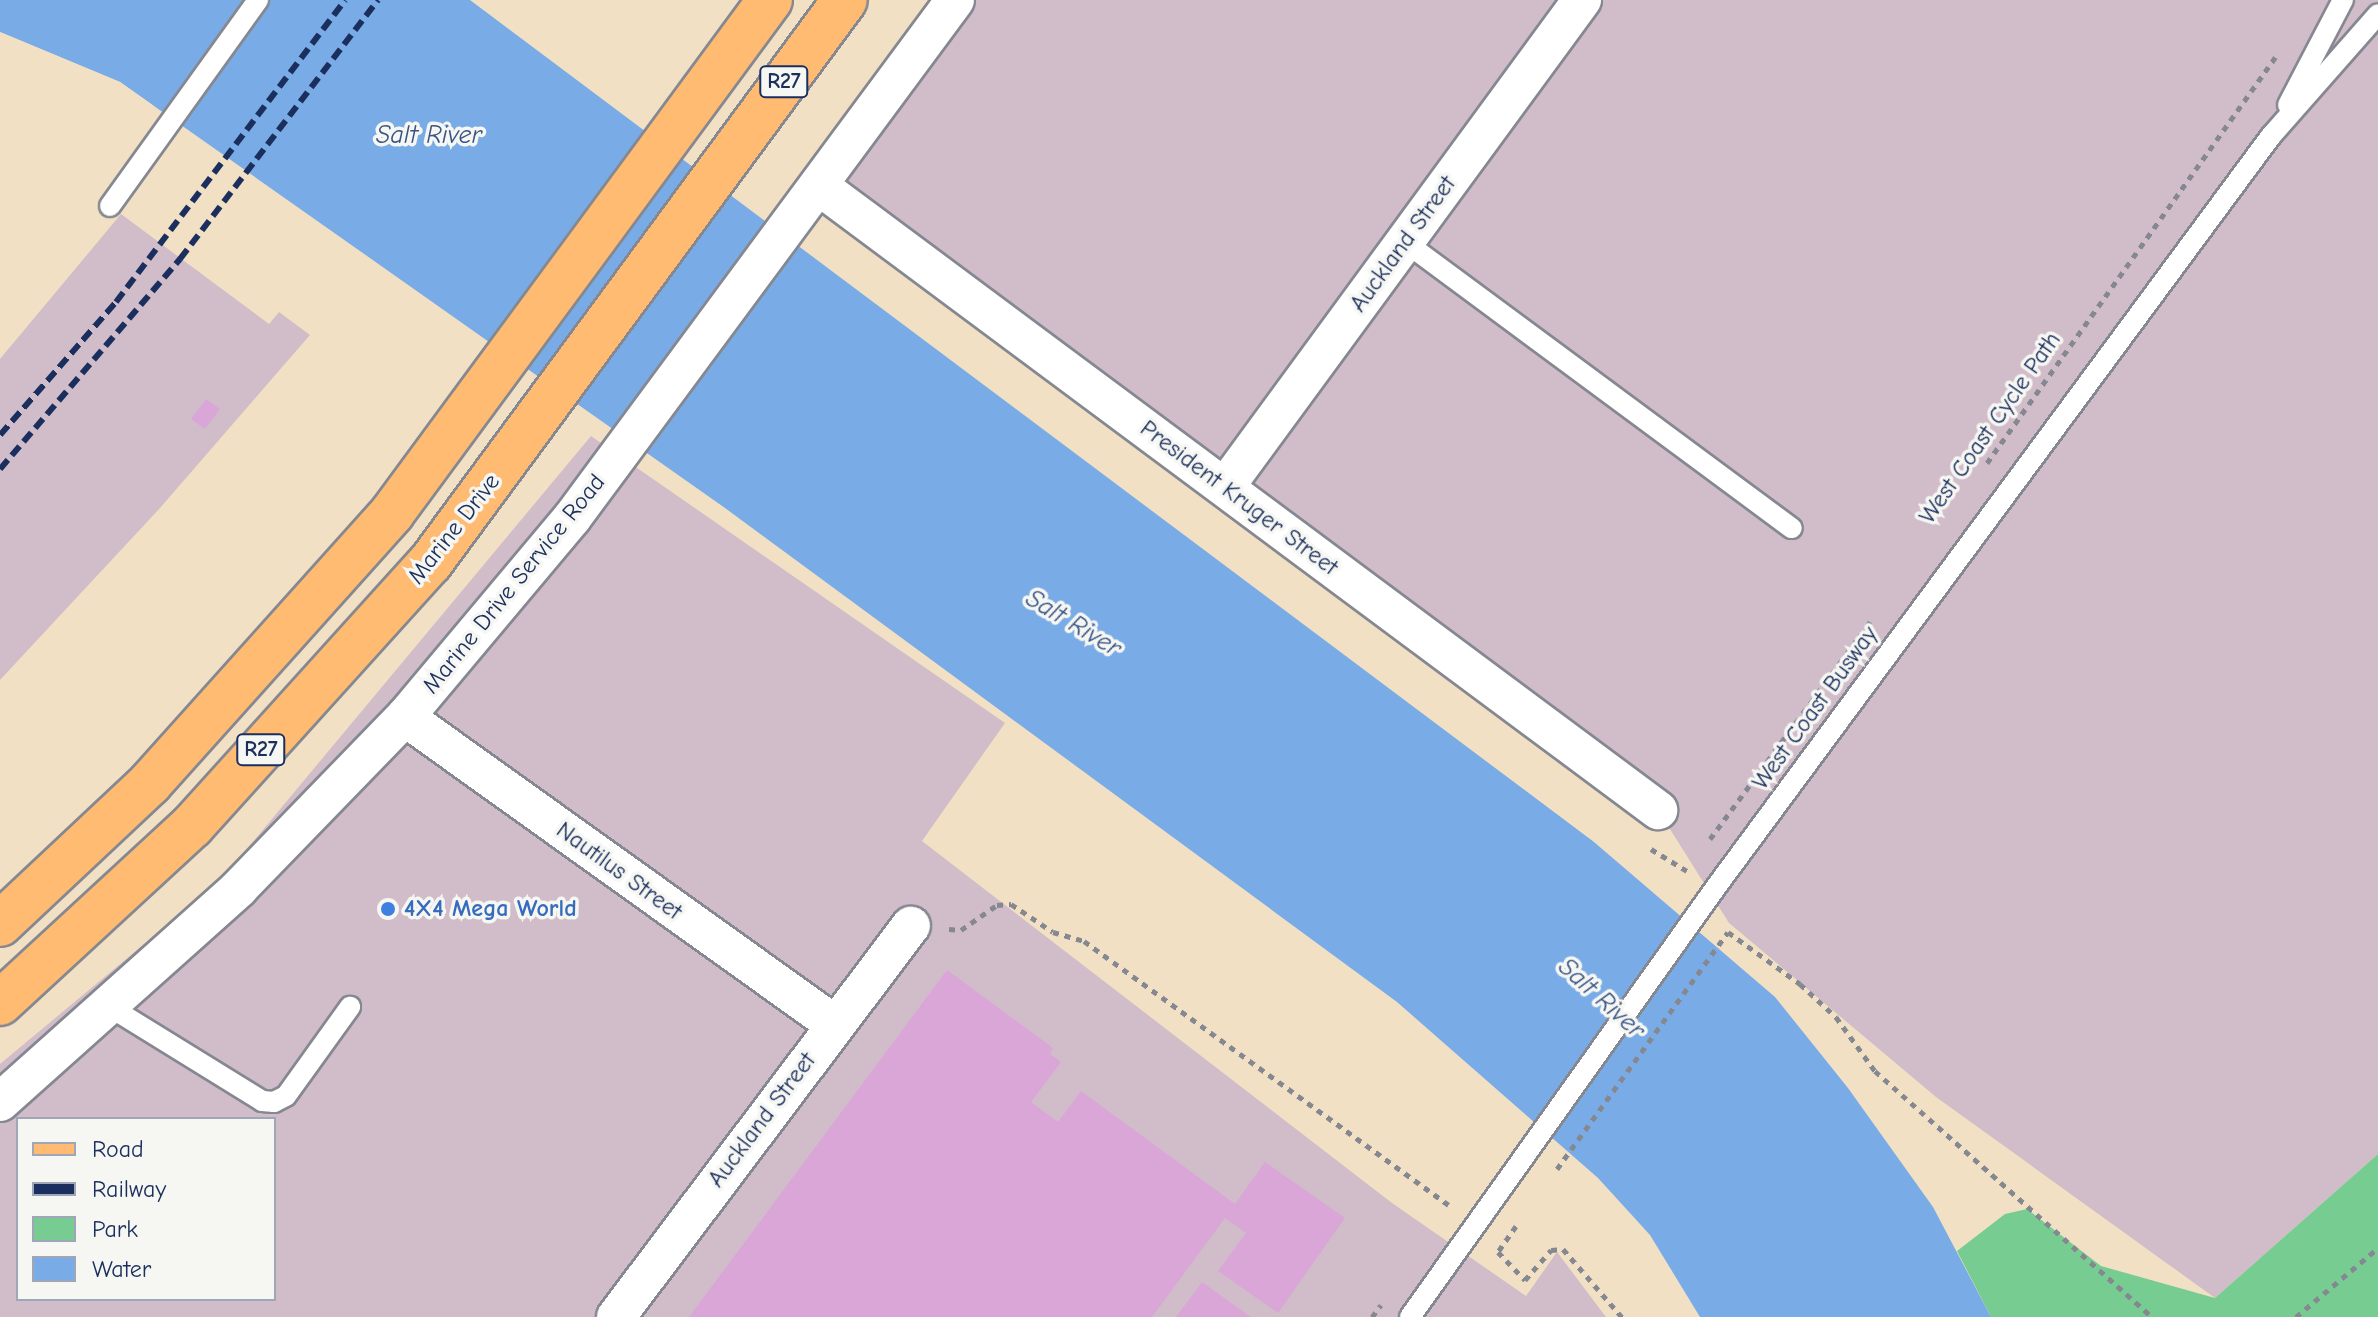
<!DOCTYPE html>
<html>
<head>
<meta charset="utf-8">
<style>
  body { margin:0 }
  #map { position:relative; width:2378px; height:1317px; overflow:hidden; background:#f1e0c4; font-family:"Comic Neue",sans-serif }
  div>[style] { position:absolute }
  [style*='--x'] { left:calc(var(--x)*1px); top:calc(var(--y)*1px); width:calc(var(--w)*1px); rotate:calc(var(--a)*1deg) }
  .industrial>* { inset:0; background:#d1bdca }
  .green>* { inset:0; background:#77cd91 }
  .water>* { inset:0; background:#79ace6 }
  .pier>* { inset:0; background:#f1e0c4 }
  .building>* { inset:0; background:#d9a6d7 }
  .path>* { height:5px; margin-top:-2.5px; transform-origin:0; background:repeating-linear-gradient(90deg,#868891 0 6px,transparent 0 12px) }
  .roads { filter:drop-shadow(2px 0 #868891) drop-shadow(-2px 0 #868891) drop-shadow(0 2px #868891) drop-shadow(0 -2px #868891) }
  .service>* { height:20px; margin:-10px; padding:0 10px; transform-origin:10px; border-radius:10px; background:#fff }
  .minor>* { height:38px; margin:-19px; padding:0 19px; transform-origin:19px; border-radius:19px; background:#fff }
  .primary>* { height:44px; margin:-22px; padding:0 22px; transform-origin:22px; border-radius:22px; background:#febb71 }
  .rail>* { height:6px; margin-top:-3px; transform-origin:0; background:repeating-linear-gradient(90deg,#1b2f5e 0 12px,transparent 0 18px) }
  .dots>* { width:22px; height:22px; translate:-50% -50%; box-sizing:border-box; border:4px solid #f6f6f2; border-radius:50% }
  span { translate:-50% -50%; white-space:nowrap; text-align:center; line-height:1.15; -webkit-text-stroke:7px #f6f6f2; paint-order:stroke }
  .shield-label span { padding:2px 6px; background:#f6f6f2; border:2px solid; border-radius:6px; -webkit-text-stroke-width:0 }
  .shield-label { font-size:22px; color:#1b2f5e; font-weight:700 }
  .street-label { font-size:24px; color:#1b2f5e }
  .shop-label { font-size:24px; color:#366cbe; font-weight:700 }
  .left { translate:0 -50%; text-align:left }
  .water-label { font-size:26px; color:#375487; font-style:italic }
  .legend { position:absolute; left:16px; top:1117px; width:260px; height:184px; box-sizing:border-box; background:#f6f6f2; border:2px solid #9ea6b7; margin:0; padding:10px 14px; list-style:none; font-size:24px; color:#1b2f5e }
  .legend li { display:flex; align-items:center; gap:16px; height:40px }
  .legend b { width:40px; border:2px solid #9ea6b7 }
</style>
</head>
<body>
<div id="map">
  <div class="industrial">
    <i style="clip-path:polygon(955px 0,2378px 0,2378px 1154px,2215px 1298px,1936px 1097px,1729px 923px,1658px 810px,819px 186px)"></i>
    <i style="clip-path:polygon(121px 214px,269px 324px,279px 312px,310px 335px,160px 508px,0 680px,0 359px)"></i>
    <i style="clip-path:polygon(evenodd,591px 436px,1005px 723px,922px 841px,1392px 1203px,1526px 1296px,1557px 1252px,1606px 1317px,0 1317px,0 1064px,221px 880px,591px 436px,18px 1119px,274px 1119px,274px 1299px,18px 1299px,18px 1119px)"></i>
  </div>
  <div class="green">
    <i style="clip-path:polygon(2378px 1154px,2378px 1317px,1991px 1317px,1957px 1251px,2005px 1214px,2027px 1209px,2101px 1266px,2215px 1298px)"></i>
  </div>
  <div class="water">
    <i style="clip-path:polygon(0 0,470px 0,1594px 842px,1775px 997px,1848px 1088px,1933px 1207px,1991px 1317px,1700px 1317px,1650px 1235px,1598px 1178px,1397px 1002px,725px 508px,154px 106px,120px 82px,0 32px)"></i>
  </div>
  <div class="pier">
    <i style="clip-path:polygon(0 32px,120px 82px,154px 106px,118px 86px,16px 47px)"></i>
  </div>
  <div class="building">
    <i style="clip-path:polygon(206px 399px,220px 409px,205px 429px,191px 419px)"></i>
    <i style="clip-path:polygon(947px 970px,1053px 1048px,1050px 1054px,1061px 1062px,1031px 1102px,1058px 1122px,1081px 1091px,1235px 1204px,1265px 1162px,1345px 1218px,1278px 1313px,1218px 1271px,1246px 1233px,1225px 1218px,1152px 1317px,689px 1317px)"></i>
    <i style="clip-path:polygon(1202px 1282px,1251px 1317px,1176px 1317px)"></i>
  </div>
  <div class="path">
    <i style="--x:1987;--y:463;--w:498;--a:-54.6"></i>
    <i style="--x:1710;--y:839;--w:273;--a:-53.6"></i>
    <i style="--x:1651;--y:849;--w:42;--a:31.4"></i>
    <i style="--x:949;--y:929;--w:12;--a:5"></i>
    <i style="--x:961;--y:930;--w:44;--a:-34.8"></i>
    <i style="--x:997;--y:905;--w:14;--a:-4"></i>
    <i style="--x:1011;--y:904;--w:50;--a:33.7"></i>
    <i style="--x:1053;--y:932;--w:32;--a:16"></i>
    <i style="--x:1084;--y:941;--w:450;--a:35.9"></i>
    <i style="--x:1557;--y:1169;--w:292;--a:-54.2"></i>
    <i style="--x:1728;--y:932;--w:89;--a:35.8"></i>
    <i style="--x:1800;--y:984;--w:49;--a:42.5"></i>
    <i style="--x:1836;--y:1017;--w:67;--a:54.2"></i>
    <i style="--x:1875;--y:1071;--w:370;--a:41.6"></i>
    <i style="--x:1516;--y:1226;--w:32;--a:125"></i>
    <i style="--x:1498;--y:1252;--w:39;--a:46"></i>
    <i style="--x:1525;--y:1280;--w:40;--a:-49"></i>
    <i style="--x:1551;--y:1250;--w:12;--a:-5"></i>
    <i style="--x:1563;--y:1249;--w:90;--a:49.1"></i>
    <i style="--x:1372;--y:1317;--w:15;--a:-53"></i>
    <i style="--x:2296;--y:1317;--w:107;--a:-40.1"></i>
  </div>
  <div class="roads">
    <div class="service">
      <i style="--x:2288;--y:105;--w:119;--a:-62.4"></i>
      <i style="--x:110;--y:206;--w:254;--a:-54.3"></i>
      <i style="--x:1405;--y:242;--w:481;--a:36.5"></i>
      <i style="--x:110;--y:1007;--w:179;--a:31.7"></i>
      <i style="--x:262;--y:1101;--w:12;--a:5"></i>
      <i style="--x:274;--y:1102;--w:13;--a:-27"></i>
      <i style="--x:286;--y:1096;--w:110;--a:-54.3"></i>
      <i style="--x:1410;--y:1317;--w:528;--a:-54.56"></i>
      <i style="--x:1716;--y:887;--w:934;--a:-53.54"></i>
      <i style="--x:2271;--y:136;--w:162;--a:-48.7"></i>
    </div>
    <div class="minor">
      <i style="--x:819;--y:186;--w:1046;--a:36.64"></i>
      <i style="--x:1225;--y:487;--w:604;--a:-53.76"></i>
      <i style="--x:405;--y:717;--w:528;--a:35.59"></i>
      <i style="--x:0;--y:1102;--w:321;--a:-41.8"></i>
      <i style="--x:239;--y:888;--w:238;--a:-45.9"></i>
      <i style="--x:405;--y:717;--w:260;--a:-50"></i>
      <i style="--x:572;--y:518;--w:644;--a:-53.52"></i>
      <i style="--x:616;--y:1317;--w:490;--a:-53"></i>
    </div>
    <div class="primary">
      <i style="--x:0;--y:924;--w:206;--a:-43.2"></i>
      <i style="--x:150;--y:783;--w:363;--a:-48.1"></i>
      <i style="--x:392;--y:513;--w:637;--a:-53.62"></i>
      <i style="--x:0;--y:1003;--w:261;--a:-42.7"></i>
      <i style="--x:192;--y:826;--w:355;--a:-47.9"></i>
      <i style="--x:430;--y:563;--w:699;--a:-53.61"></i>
    </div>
  </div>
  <div class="rail">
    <i style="--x:0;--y:435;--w:176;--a:-48.9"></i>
    <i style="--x:116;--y:302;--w:379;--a:-52.8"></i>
    <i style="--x:0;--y:469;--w:277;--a:-49.4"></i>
    <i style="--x:180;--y:259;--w:326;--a:-52.6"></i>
  </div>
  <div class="dots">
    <i style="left:388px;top:909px;background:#3f7fe0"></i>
  </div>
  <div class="shield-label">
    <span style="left:784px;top:82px">R27</span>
    <span style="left:261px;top:750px">R27</span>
  </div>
  <div class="street-label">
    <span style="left:1403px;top:244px;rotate:-54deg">Auckland Street</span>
    <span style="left:1990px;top:428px;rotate:-55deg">West Coast Cycle Path</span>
    <span style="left:1239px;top:498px;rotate:37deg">President Kruger Street</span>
    <span style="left:454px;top:529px;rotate:-52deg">Marine Drive</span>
    <span style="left:514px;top:584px;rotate:-51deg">Marine Drive Service Road</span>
    <span style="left:1815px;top:708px;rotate:-54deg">West Coast Busway</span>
    <span style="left:619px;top:871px;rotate:36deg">Nautilus Street</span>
    <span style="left:762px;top:1120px;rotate:-53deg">Auckland Street</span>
  </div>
  <div class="shop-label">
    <span class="left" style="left:404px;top:909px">4X4 Mega World</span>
  </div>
  <div class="water-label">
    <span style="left:429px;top:136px">Salt River</span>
    <span style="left:1073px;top:624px;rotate:31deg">Salt River</span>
    <span style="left:1601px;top:999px;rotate:42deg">Salt River</span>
  </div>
  <ul class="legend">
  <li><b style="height:10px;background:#febb71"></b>Road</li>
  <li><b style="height:10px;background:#1b2f5e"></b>Railway</li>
  <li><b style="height:22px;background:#77cd91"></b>Park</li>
  <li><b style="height:22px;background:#79ace6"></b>Water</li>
  </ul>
</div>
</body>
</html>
